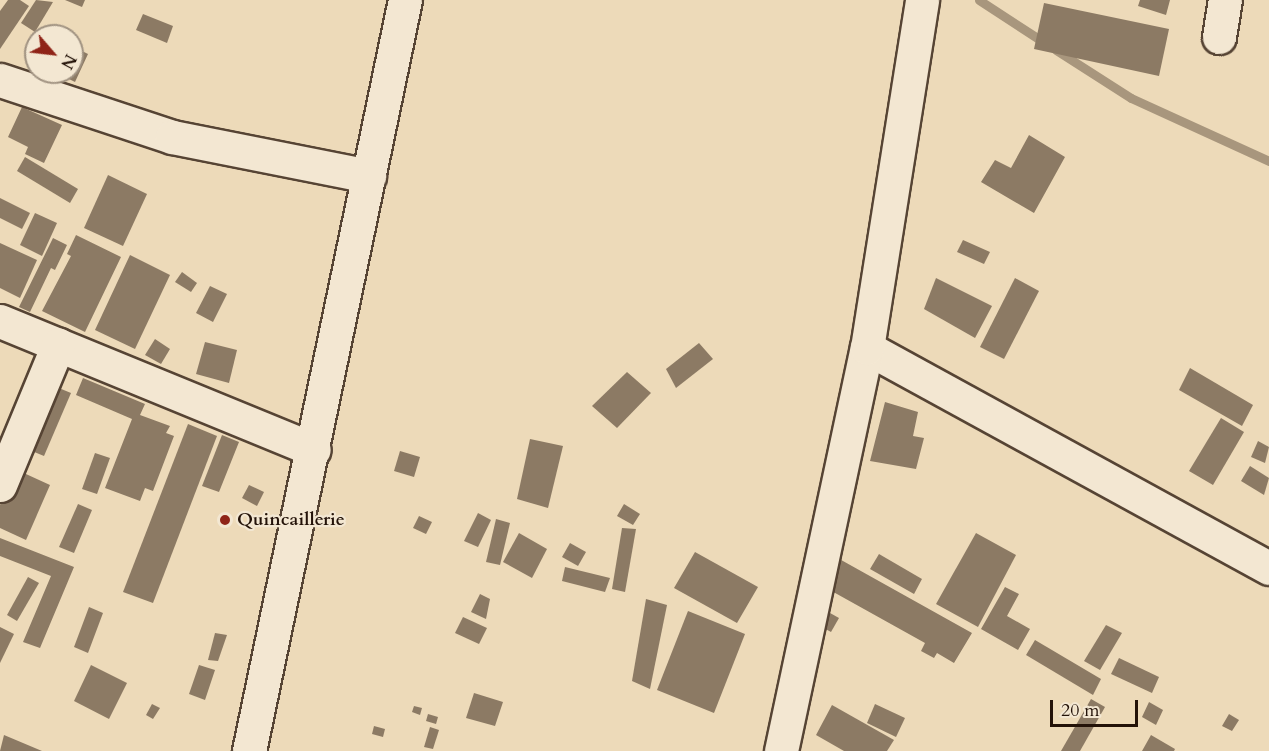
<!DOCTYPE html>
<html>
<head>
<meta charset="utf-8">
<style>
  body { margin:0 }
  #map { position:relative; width:1269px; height:751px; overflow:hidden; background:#eddab9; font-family:Cardo,serif }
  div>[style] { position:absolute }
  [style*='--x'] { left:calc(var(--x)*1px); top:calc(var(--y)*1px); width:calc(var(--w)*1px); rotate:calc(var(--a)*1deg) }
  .stream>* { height:9px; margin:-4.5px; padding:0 4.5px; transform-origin:4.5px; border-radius:4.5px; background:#a8967d }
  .building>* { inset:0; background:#8c7a64 }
  .roads { filter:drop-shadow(2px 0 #564434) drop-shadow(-2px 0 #564434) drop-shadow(0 2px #564434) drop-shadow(0 -2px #564434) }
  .street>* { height:33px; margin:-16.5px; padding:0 16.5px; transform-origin:16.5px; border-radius:16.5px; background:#f3e7d2 }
  .secondary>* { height:33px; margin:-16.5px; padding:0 16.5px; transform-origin:16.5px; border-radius:16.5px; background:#f3e7d2 }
  .dots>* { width:16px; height:16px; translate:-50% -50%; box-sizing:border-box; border:3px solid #f3e7d2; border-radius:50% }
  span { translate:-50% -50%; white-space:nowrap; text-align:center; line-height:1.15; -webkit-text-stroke:4.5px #f3e7d2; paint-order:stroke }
  .poi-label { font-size:18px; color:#231208; font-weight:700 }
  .left { translate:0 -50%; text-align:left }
  .north { position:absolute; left:24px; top:24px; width:60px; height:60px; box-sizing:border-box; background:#f3e7d2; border:2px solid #a09281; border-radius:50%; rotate:118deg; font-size:16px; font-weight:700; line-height:24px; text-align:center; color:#231208 }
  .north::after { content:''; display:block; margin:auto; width:21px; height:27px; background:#8f2418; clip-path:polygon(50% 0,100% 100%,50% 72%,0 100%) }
  .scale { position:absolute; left:1050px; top:700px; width:88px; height:27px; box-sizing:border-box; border:3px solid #231208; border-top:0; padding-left:8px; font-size:18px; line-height:21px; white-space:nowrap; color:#231208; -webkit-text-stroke:4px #f3e7d2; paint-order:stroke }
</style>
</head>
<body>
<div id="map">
  <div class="stream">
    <i style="--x:979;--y:0;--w:79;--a:33.1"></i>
    <i style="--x:1056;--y:50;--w:89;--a:32.6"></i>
    <i style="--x:1131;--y:98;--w:152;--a:24.5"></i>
  </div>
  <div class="building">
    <i style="clip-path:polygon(8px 0,20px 0,29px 6px,0 49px,0 11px)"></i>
    <i style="clip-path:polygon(36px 0,53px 2px,35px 32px,21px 23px)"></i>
    <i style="clip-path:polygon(65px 0,85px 0,82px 7px)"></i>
    <i style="clip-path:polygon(1140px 0,1170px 0,1166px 15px,1138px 6px)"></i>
    <i style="clip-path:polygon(1044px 3px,1169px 29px,1159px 76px,1034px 49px)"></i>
    <i style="clip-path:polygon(143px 14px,173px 26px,167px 43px,136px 30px)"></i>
    <i style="clip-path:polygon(72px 46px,88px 54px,75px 82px,55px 72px,72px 72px)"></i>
    <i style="clip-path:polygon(22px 107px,62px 125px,44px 163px,25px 154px,28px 147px,8px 137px)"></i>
    <i style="clip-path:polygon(1029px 135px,1065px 157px,1034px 213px,981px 182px,995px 160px,1011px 168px)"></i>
    <i style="clip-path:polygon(25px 157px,78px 189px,70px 203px,17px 171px)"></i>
    <i style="clip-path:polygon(108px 175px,147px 194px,123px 246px,84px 228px)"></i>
    <i style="clip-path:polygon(0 198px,30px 213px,22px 229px,0 218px)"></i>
    <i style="clip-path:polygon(35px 213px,57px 223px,42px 256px,20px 245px)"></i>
    <i style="clip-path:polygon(76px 235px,121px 257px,85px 332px,42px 311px,71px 256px,67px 254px)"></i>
    <i style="clip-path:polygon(53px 238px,67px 245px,55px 270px,51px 268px,30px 312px,19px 307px)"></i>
    <i style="clip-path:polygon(963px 240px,990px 252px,984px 264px,957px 252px)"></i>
    <i style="clip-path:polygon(0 243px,37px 260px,20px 298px,0 288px)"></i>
    <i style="clip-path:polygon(130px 255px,170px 275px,135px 349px,95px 330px)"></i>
    <i style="clip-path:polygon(182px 272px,197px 283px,191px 292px,175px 282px)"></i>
    <i style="clip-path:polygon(936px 278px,992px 306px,975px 338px,924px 309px)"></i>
    <i style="clip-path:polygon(1015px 278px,1039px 291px,1004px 359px,980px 347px)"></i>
    <i style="clip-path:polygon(210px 286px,227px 294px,213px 322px,196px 313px)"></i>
    <i style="clip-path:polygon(155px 339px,170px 349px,161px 364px,145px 355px)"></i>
    <i style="clip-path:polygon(205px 342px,237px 350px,229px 383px,196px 374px)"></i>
    <i style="clip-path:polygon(699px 343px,713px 359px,676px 388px,666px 369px)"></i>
    <i style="clip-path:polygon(1190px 368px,1253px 405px,1242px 426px,1179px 390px)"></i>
    <i style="clip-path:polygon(627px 372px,651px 393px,617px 428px,592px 406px)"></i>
    <i style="clip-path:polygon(83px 378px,145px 404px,140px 415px,170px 426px,166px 433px,174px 436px,153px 491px,145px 488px,140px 501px,105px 488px,132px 419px,76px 395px)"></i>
    <i style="clip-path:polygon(54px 386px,71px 393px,44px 456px,27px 449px)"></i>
    <i style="clip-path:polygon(885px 402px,918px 412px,913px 436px,924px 438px,916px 469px,870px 461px)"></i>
    <i style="clip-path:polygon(1221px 418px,1244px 432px,1213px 485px,1189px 471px)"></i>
    <i style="clip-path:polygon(188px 424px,217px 436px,153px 603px,123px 592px)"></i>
    <i style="clip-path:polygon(222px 435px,239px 442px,219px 492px,202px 486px)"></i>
    <i style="clip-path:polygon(530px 439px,563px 446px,548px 508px,517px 499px)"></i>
    <i style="clip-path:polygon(1258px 441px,1269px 447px,1265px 463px,1251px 457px)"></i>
    <i style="clip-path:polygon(400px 451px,420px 457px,414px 477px,394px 471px)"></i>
    <i style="clip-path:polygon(95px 453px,110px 458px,97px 494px,82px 489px)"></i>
    <i style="clip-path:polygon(1250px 466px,1269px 478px,1264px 495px,1241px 481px)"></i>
    <i style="clip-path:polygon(15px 469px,50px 485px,26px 540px,0 528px,0 505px)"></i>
    <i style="clip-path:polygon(249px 485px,264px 492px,257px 506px,242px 498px)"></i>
    <i style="clip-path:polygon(78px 504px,92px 510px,74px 553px,59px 547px)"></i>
    <i style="clip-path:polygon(624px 504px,640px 514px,633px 525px,617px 516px)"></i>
    <i style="clip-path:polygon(478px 513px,491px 520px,478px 547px,464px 541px)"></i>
    <i style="clip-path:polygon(419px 516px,432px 522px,426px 534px,413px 528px)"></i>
    <i style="clip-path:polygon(496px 519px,510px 523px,500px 565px,486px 562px)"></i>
    <i style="clip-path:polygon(622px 528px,636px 529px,625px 592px,612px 589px)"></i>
    <i style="clip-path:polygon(519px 533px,547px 549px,532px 578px,503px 562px)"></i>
    <i style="clip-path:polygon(976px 533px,1016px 555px,978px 627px,936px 604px)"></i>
    <i style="clip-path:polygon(0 538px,74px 567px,40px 648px,23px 642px,51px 576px,0 556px)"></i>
    <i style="clip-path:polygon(570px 543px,586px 552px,578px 566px,562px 557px)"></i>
    <i style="clip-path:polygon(695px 552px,758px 587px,737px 623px,674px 588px)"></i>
    <i style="clip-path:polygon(879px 554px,922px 579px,914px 594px,870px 569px)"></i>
    <i style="clip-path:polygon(834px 556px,972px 633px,954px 663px,937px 653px,934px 658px,921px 651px,925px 643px,819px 584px)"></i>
    <i style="clip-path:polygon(565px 567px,610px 578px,605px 592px,562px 581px)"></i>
    <i style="clip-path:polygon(28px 577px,39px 583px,17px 621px,7px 615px)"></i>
    <i style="clip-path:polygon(1005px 587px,1019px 594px,1007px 616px,1030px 629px,1018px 650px,981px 629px)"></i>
    <i style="clip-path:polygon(480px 594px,490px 599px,486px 619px,471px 612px)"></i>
    <i style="clip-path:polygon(646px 599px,667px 605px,650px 689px,632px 681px)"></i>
    <i style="clip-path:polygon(89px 607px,103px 613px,88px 653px,74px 647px)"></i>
    <i style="clip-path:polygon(688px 611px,745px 634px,714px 713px,657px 690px)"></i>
    <i style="clip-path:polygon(830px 613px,839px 618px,831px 632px,822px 627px)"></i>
    <i style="clip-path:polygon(463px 617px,487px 628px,479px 644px,455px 633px)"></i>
    <i style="clip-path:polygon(1106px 625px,1122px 633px,1100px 670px,1084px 661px)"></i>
    <i style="clip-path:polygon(0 627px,14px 634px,0 663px)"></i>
    <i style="clip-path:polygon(215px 633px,227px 635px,218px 661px,208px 660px)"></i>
    <i style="clip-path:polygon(1035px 640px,1101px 679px,1093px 695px,1026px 655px)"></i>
    <i style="clip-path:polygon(1119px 658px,1159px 677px,1152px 693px,1111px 674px)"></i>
    <i style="clip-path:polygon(91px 665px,127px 683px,109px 719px,74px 701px)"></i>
    <i style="clip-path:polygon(199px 665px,215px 670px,205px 700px,189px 694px)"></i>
    <i style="clip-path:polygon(474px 693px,503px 702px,495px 726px,466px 718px)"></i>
    <i style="clip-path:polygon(1091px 699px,1105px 707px,1080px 751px,1061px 751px)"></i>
    <i style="clip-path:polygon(1149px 702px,1163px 710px,1156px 725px,1142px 717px)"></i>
    <i style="clip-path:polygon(152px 704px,160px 708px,153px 719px,146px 715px)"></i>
    <i style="clip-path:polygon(875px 704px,905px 718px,896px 737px,867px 723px)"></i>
    <i style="clip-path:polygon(832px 705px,894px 740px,887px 751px,844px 751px,816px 735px)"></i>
    <i style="clip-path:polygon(414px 706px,422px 708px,420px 715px,412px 712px)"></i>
    <i style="clip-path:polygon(428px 714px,438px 717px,436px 724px,426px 721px)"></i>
    <i style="clip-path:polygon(1229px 714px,1239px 720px,1232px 731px,1222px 726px)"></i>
    <i style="clip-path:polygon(374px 726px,385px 729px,383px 737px,372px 734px)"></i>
    <i style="clip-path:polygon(430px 727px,439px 730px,433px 749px,424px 747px)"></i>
    <i style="clip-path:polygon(4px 735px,42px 751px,0 751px)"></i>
    <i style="clip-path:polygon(1151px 735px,1175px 749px,1174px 751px,1142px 751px)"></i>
  </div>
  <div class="roads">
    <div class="street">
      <i style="--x:1219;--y:37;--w:37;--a:-81"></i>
      <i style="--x:0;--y:80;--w:181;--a:18.3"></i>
      <i style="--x:172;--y:137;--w:201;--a:11.2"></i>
      <i style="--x:0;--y:321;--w:339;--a:22.3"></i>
      <i style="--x:867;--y:348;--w:458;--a:28.7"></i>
      <i style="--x:0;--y:485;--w:152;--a:-67.5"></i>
      <i style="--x:781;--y:751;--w:412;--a:-78"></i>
      <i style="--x:867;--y:348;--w:352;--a:-81"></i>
    </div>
    <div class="secondary">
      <i style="--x:249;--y:751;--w:767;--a:-78.27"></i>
    </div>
  </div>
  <div class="dots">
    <i style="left:225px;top:520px;background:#8f2418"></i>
  </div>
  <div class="poi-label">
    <span class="left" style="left:237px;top:520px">Quincaillerie</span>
  </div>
  <div class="north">N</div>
  <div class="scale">20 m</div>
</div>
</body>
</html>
